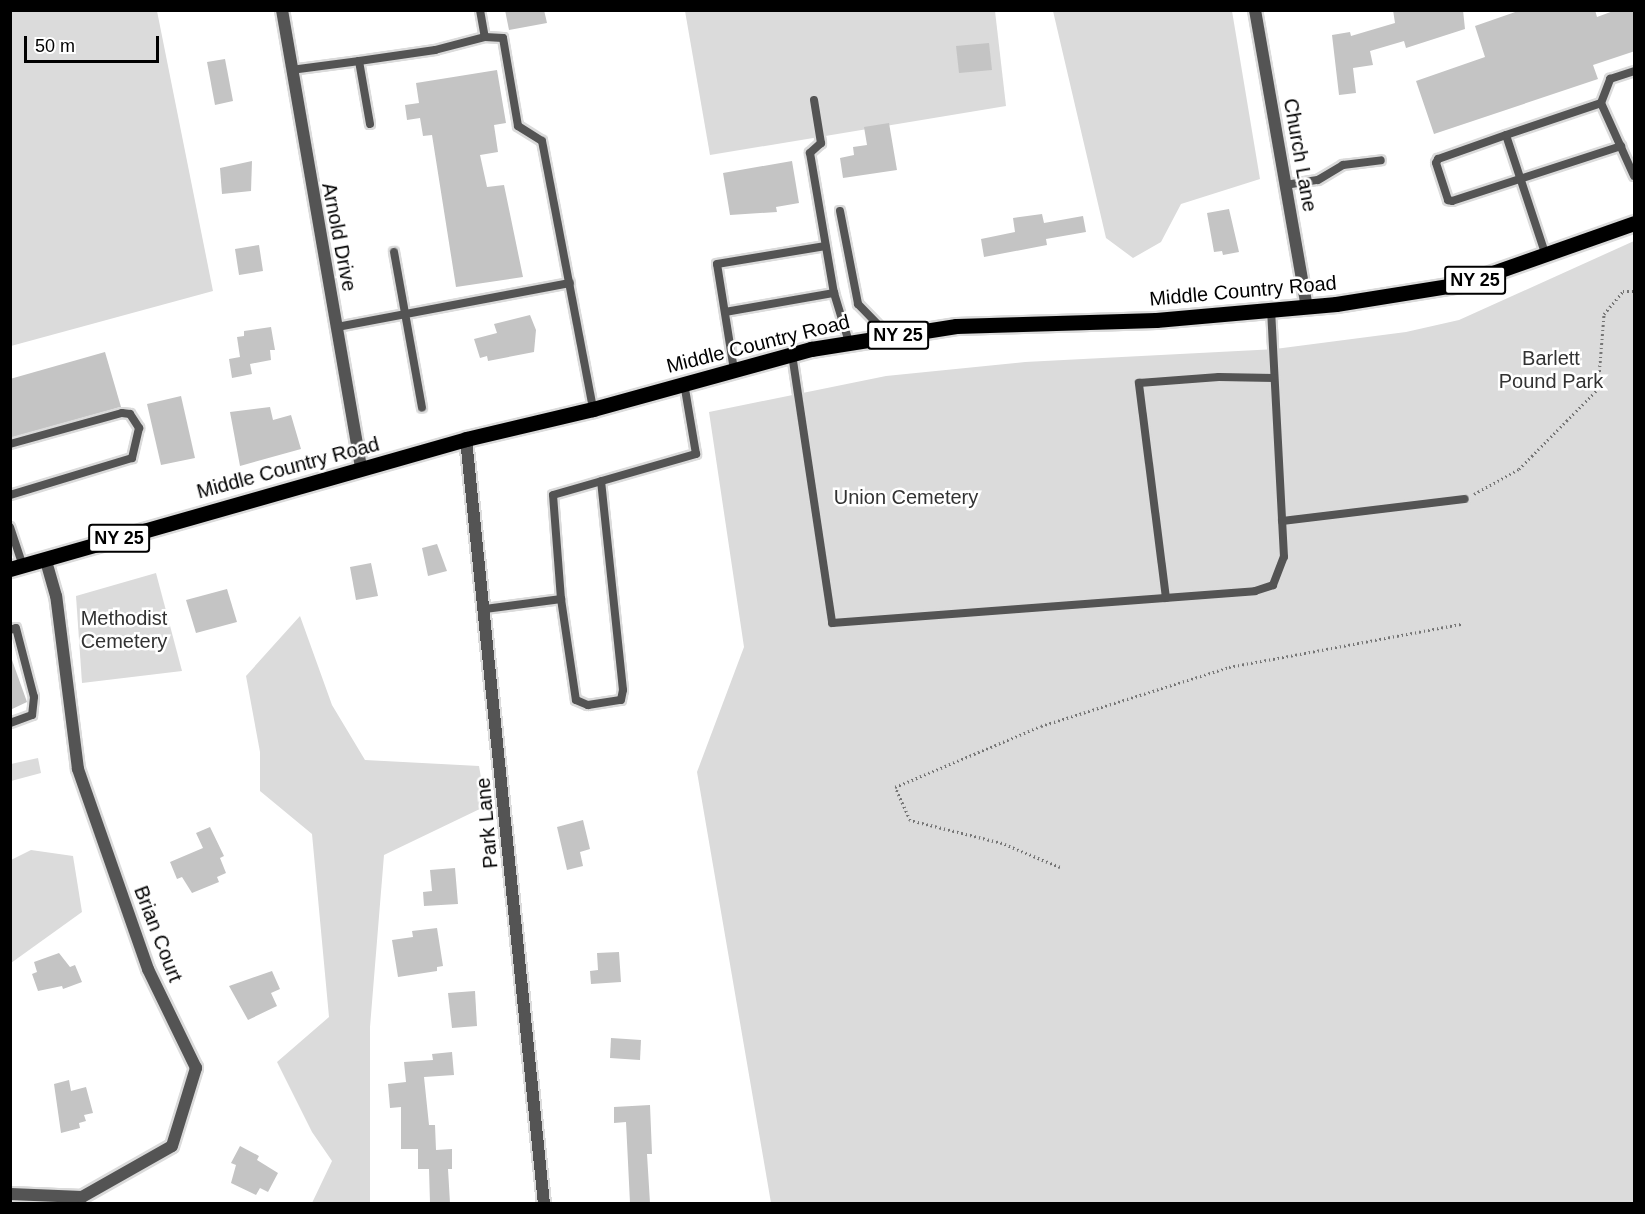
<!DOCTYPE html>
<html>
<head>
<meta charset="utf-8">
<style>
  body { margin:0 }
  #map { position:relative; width:1645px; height:1214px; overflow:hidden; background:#fff; font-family:Arial,sans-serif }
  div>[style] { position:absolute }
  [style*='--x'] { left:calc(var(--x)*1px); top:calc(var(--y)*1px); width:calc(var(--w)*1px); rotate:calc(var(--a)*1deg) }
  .green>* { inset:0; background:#dbdbdb }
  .building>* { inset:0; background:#c4c4c4 }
  .path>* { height:3px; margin-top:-1.5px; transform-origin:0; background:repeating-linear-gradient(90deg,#767676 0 1.5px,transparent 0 4.5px) }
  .roads { filter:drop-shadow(2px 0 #dbdbdb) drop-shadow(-2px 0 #dbdbdb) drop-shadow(0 2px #dbdbdb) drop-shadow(0 -2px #dbdbdb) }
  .lane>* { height:8px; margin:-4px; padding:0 4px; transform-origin:4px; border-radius:4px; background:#545454 }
  .street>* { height:12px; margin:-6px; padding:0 6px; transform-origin:6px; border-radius:6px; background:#545454 }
  .primary>* { height:15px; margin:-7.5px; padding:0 7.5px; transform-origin:7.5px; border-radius:7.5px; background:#000 }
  span { translate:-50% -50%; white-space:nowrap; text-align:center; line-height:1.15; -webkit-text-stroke:5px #fff; paint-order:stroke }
  .shield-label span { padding:2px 4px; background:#fff; border:2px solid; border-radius:4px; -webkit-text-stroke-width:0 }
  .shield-label { font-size:18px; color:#000; font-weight:700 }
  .street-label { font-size:20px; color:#000 }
  .park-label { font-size:20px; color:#323232 }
  .frame { position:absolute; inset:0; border:12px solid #000; pointer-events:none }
  .scale { position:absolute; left:24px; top:36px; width:135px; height:27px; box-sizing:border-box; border:3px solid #000; border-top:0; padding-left:8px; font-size:18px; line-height:21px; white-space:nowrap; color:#000; -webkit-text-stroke:4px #fff; paint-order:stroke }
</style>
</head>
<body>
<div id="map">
  <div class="green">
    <i style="clip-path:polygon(11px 10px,157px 11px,213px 291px,11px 346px)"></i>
    <i style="clip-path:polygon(685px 11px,995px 11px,1006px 106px,710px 155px)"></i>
    <i style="clip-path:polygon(1053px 11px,1232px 11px,1260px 179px,1181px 204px,1161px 242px,1133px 258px,1106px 238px)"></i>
    <i style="clip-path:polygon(1634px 241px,1634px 1203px,771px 1203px,697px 772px,744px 647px,709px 412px,886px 376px,1025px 362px,1275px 349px,1406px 332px,1459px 320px)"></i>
    <i style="clip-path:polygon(156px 573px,182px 671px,82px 683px,76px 596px)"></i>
    <i style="clip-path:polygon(300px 616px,332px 705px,365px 760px,479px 766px,486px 806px,384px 855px,370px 1027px,370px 1203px,312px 1203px,332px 1161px,312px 1132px,277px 1062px,329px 1017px,312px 834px,260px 791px,260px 752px,246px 676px)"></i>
    <i style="clip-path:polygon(38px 758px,41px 773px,11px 781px,11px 764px)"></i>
    <i style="clip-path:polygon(31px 850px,73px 856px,82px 912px,11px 963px,11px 860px)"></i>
  </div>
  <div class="building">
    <i style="clip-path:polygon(505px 10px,544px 10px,547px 23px,509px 30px)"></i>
    <i style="clip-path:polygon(1393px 10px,1463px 10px,1465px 29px,1406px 48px,1404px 41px,1370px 51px,1373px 65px,1353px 68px,1356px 93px,1339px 95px,1332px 35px,1350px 32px,1351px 36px,1395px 23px)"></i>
    <i style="clip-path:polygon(1521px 10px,1595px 10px,1597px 17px,1616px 10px,1635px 10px,1635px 51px,1593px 65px,1598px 79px,1434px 134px,1416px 81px,1485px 57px,1475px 26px)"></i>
    <i style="clip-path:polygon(989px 43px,992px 70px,959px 73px,956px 46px)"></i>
    <i style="clip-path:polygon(225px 59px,233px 101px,215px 105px,207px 62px)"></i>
    <i style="clip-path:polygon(497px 70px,506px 123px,494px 125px,498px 152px,480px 155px,487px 187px,504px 185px,523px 277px,456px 287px,432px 135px,423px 136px,420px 118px,407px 120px,405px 105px,419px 103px,416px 83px)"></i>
    <i style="clip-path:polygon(889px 123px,897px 170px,843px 178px,840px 158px,854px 155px,853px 147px,867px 145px,864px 127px)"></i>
    <i style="clip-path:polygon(252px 161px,251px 191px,222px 194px,220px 168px)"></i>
    <i style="clip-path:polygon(792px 161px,799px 203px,776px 207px,777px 212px,730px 215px,723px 173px)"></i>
    <i style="clip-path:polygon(1229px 209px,1239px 252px,1223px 255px,1222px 251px,1214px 252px,1207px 213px)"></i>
    <i style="clip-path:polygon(1042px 214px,1044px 223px,1083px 216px,1086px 232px,1046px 239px,1047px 245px,984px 257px,981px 239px,1015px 232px,1013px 218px)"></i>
    <i style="clip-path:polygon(259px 245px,263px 271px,239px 275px,235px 249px)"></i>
    <i style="clip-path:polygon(530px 315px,536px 330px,534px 352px,488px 361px,487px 356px,480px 358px,474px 339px,497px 333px,494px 324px)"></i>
    <i style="clip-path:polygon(271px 327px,275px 350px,270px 350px,271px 360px,250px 364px,252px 374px,232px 378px,229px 359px,240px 357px,237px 337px,244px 336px,244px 331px)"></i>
    <i style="clip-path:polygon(105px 352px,121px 407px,10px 438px,10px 379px)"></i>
    <i style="clip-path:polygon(181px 396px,195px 458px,161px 465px,147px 404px)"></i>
    <i style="clip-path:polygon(270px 407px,273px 420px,291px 415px,301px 449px,240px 466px,230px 412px)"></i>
    <i style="clip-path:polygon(437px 544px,447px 571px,428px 576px,422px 548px)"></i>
    <i style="clip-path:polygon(371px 563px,378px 596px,356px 600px,350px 567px)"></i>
    <i style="clip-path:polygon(227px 589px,237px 622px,196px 633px,186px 600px)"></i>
    <i style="clip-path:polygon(12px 660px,27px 702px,10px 710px,10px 661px)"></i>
    <i style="clip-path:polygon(583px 820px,590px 849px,580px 852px,583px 866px,567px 870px,557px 827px)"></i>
    <i style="clip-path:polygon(210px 827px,224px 856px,220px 858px,226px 873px,217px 877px,219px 882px,192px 893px,182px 877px,177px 879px,170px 862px,203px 848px,196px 833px)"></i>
    <i style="clip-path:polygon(455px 868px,458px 904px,424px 906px,423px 892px,432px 891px,430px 870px)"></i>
    <i style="clip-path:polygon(437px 928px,443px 966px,437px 967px,437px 971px,398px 977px,392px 940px,413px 937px,412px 931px)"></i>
    <i style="clip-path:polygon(619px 952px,621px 982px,591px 984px,590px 971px,598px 970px,597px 953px)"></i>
    <i style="clip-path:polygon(59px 953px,70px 967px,75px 965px,82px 982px,63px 989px,62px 986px,38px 991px,32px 974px,37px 972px,34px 962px)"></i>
    <i style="clip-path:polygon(272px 971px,280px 989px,271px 993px,277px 1006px,248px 1020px,229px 986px)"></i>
    <i style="clip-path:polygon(475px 991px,477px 1026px,452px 1028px,448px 993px)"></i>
    <i style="clip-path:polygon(611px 1038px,641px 1040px,640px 1060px,610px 1058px)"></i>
    <i style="clip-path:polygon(452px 1052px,454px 1075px,424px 1077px,429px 1125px,435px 1125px,436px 1150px,452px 1149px,452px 1169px,448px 1169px,450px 1203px,430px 1203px,429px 1169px,418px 1169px,418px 1149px,401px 1149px,401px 1107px,390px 1108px,388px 1084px,406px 1082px,404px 1062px,433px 1060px,432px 1054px)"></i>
    <i style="clip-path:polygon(69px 1080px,71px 1091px,86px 1087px,93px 1113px,84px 1115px,86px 1121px,79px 1123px,80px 1128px,61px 1133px,54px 1084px)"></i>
    <i style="clip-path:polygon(650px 1105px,652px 1154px,647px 1154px,650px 1203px,630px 1203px,626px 1122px,614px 1123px,614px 1107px)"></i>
    <i style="clip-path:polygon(240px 1146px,259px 1156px,257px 1160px,278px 1173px,268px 1192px,260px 1188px,256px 1195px,231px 1183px,236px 1165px,231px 1163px)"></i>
  </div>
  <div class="path">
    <i style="--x:1474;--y:494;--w:51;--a:-29.1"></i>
    <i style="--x:1519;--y:469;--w:112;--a:-45.4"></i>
    <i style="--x:1598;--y:389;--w:75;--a:-85.4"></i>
    <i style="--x:1604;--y:314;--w:30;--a:-50"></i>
    <i style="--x:1623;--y:291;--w:11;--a:0"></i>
    <i style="--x:1060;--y:867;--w:63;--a:-157.5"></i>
    <i style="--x:1002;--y:843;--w:95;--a:-166"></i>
    <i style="--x:910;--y:820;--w:36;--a:-114"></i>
    <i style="--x:895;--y:787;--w:158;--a:-22.7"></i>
    <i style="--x:1041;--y:726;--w:197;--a:-17.4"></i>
    <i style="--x:1229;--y:667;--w:237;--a:-10.5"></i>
  </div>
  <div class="roads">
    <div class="lane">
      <i style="--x:480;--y:10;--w:27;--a:80"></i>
      <i style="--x:359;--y:61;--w:77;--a:-8.2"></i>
      <i style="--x:435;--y:50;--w:52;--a:-14.6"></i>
      <i style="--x:485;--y:37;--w:18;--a:3"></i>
      <i style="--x:503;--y:38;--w:89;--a:80.3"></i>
      <i style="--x:518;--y:126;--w:28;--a:32"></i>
      <i style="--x:542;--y:141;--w:273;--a:79.2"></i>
      <i style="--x:291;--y:70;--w:69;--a:-7.5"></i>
      <i style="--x:359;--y:61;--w:64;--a:80.1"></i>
      <i style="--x:814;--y:100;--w:44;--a:80.8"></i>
      <i style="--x:821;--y:143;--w:15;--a:138"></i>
      <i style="--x:810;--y:153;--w:142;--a:80.3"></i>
      <i style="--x:834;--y:293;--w:51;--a:73"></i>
      <i style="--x:1601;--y:103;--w:26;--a:-69"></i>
      <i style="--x:1610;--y:79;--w:25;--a:-18"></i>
      <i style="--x:1506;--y:135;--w:72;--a:160.6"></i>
      <i style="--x:1438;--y:159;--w:4;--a:117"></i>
      <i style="--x:1436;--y:163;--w:39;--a:72"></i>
      <i style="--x:1448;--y:200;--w:4;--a:14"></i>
      <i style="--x:1452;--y:201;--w:178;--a:-18"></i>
      <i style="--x:1285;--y:185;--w:33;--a:-9"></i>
      <i style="--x:1318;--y:180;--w:29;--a:-31"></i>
      <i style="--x:1343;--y:165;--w:38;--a:-7"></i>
      <i style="--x:840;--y:211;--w:95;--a:79"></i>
      <i style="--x:858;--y:304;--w:45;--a:45.9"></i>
      <i style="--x:394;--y:252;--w:158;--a:79.8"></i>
      <i style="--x:1546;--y:256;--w:127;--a:-108.3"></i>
      <i style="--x:1506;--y:135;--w:100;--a:-18.6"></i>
      <i style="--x:1601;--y:103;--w:80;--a:65.7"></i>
      <i style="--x:725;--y:312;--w:111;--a:-9.9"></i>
      <i style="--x:337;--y:327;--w:237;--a:-10.7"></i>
      <i style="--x:792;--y:354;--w:272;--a:81.5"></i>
      <i style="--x:832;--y:623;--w:424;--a:-4.3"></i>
      <i style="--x:1255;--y:591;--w:19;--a:-18"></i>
      <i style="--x:1273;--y:585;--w:30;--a:-69"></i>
      <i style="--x:1284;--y:557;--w:247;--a:-93"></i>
      <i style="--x:734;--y:370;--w:107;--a:-99.1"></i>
      <i style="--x:717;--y:264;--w:110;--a:-9.4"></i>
      <i style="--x:10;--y:444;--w:116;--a:-15.5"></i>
      <i style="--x:122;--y:413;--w:8;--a:7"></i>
      <i style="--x:130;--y:414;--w:17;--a:57"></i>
      <i style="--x:139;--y:428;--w:31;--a:103"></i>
      <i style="--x:132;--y:458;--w:127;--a:163.1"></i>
      <i style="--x:1282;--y:521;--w:184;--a:-6.9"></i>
      <i style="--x:10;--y:527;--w:41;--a:71.6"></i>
      <i style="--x:1166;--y:598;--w:217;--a:-97.2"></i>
      <i style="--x:1139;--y:383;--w:80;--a:-4.3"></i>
      <i style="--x:1219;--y:377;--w:55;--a:1"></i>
      <i style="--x:561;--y:599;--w:102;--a:81.6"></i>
      <i style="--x:576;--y:700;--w:13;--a:23"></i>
      <i style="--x:588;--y:705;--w:33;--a:-9"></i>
      <i style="--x:621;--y:700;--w:10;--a:-79"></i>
      <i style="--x:623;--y:690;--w:210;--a:-96"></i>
      <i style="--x:485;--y:609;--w:77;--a:-7.5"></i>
      <i style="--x:561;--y:599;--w:104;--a:-94.4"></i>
      <i style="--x:553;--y:495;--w:149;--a:-16"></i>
      <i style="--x:696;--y:454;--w:72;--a:-99.6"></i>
      <i style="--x:10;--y:630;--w:6;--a:-18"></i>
      <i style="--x:16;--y:628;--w:71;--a:75.4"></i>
      <i style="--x:34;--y:697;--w:18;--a:96"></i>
      <i style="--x:32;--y:715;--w:23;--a:160"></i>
    </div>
    <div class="street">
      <i style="--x:282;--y:10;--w:466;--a:80.2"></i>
      <i style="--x:1255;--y:10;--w:302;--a:80.1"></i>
      <i style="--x:466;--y:439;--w:769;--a:84.18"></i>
      <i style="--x:10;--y:1194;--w:72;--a:2.4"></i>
      <i style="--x:82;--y:1197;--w:103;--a:-29.5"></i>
      <i style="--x:172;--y:1146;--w:82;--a:-72.9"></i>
      <i style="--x:196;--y:1068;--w:110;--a:-115.9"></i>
      <i style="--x:148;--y:969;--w:212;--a:-109.3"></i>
      <i style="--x:78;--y:769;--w:174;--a:-97.2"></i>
      <i style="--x:56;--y:596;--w:37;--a:-106"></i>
    </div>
    <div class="primary">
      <i style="--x:10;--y:569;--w:474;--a:-15.9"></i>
      <i style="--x:466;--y:439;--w:130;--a:-13.3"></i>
      <i style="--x:593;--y:409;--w:226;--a:-15.4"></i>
      <i style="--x:811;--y:349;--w:147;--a:-9"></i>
      <i style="--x:956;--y:326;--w:200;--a:-1.7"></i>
      <i style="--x:1156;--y:320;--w:181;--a:-5.1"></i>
      <i style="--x:1336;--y:304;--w:127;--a:-9.1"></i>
      <i style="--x:1461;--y:284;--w:183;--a:-19.4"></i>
    </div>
  </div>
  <div class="shield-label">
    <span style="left:1475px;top:280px">NY 25</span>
    <span style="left:898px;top:335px">NY 25</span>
    <span style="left:119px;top:538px">NY 25</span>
  </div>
  <div class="street-label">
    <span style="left:1300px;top:155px;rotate:80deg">Church Lane</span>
    <span style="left:339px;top:237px;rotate:79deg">Arnold Drive</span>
    <span style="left:1243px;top:291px;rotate:-5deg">Middle Country Road</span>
    <span style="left:758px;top:344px;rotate:-14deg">Middle Country Road</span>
    <span style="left:288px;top:468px;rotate:-15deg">Middle Country Road</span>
    <span style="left:487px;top:823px;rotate:-95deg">Park Lane</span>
    <span style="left:158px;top:934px;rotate:69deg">Brian Court</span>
  </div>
  <div class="park-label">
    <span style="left:1551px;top:370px">Barlett<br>Pound Park</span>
    <span style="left:906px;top:497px">Union Cemetery</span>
    <span style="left:124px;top:630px">Methodist<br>Cemetery</span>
  </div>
  <div class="frame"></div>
  <div class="scale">50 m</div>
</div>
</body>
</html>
